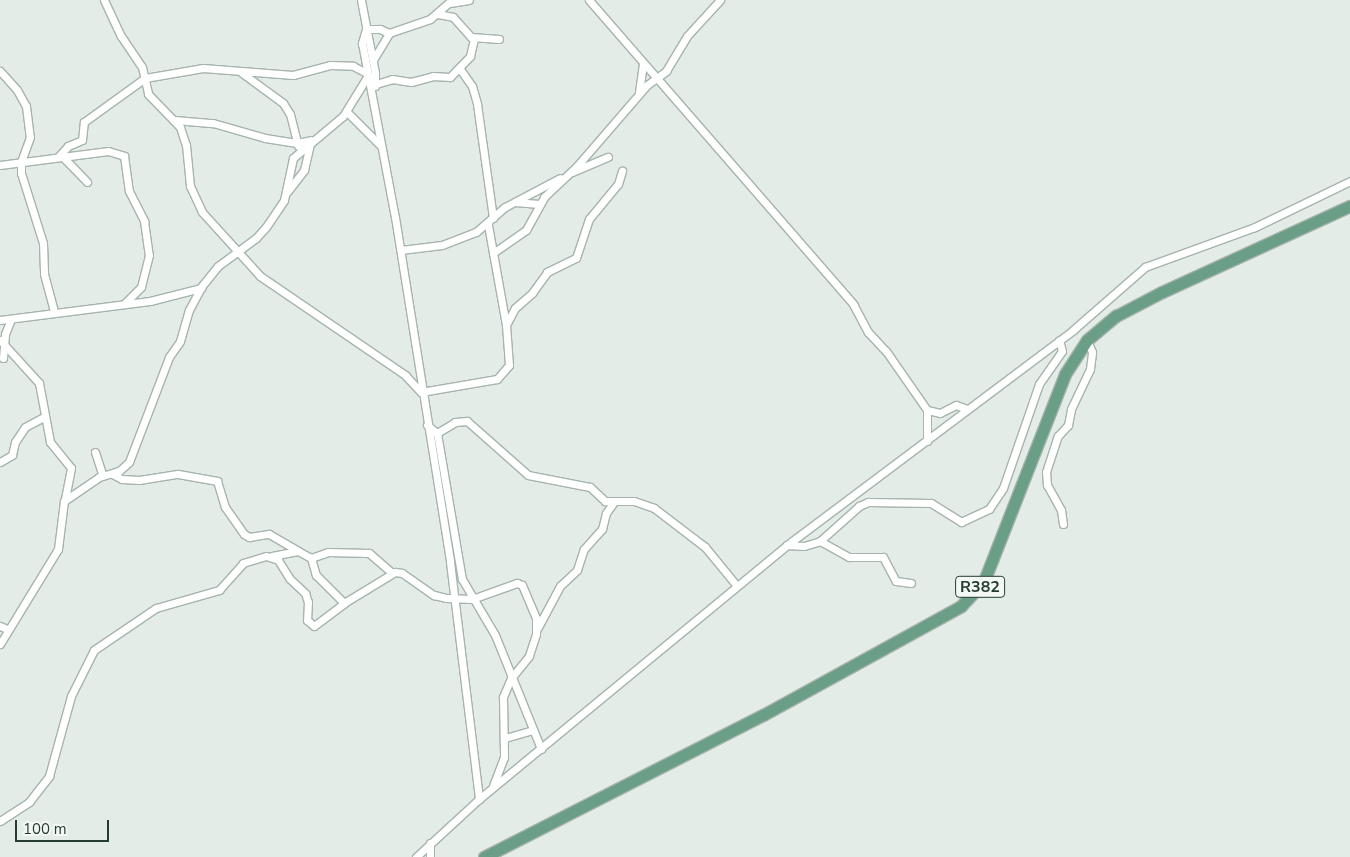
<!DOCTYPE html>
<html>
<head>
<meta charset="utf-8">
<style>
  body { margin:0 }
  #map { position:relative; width:1350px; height:857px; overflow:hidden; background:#e3ece6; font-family:"Nunito Sans",sans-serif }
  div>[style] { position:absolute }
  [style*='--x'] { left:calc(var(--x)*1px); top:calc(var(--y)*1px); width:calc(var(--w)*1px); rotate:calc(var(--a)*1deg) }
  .roads { filter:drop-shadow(1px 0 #a6b4ac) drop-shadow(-1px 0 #a6b4ac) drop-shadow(0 1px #a6b4ac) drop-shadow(0 -1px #a6b4ac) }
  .street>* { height:7px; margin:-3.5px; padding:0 3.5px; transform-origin:3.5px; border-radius:3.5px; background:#fff }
  .primary>* { height:11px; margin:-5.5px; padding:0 5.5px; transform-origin:5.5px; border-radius:5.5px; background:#6b9e87 }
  span { translate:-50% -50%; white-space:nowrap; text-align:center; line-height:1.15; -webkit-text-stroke:4px #f3f8f5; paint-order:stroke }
  .shield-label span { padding:1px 4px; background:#f3f8f5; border:1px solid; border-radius:4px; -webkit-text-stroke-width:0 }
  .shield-label { font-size:16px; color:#243c31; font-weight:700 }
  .scale { position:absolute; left:15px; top:820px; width:94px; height:22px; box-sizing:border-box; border:2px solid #243c31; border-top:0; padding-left:6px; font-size:15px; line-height:18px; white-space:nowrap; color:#243c31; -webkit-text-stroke:4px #f3f8f5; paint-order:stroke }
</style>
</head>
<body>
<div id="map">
  <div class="roads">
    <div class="street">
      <i style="--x:104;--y:0;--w:40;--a:65"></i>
      <i style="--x:121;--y:36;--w:37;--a:56"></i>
      <i style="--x:142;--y:67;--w:28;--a:77"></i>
      <i style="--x:148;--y:94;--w:46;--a:45.9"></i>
      <i style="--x:180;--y:127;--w:19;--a:72"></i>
      <i style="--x:186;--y:145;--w:41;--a:84.4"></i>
      <i style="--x:190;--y:186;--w:29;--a:65"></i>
      <i style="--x:202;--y:212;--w:86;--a:47.8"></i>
      <i style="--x:260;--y:276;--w:176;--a:34.3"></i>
      <i style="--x:405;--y:375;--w:23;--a:47"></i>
      <i style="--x:421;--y:392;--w:77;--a:-9.7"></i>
      <i style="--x:497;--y:379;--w:18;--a:-49"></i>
      <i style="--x:509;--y:365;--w:40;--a:-94.3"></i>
      <i style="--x:506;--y:325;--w:102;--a:-100.2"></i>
      <i style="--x:361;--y:0;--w:74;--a:79.1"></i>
      <i style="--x:375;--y:73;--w:13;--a:90"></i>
      <i style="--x:589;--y:0;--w:403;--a:49"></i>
      <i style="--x:853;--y:304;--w:32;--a:62"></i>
      <i style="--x:868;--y:332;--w:26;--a:47"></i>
      <i style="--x:886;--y:351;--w:72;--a:55.2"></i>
      <i style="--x:927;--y:410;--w:31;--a:90"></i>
      <i style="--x:450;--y:3;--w:19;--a:-9"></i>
      <i style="--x:438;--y:14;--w:15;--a:11"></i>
      <i style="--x:453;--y:17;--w:27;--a:48"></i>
      <i style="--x:471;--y:37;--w:28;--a:4"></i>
      <i style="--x:389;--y:33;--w:10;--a:-156"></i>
      <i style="--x:380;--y:29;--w:14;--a:180"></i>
      <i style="--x:366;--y:29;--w:15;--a:106"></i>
      <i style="--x:362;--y:43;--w:177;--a:79.3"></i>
      <i style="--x:395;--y:217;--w:349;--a:80.9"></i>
      <i style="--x:450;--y:562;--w:239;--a:83"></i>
      <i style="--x:373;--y:60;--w:31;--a:-59"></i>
      <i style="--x:389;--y:33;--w:43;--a:-18.9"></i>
      <i style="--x:430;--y:19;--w:29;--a:-41"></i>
      <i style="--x:460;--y:69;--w:21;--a:55"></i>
      <i style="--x:472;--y:86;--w:19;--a:74"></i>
      <i style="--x:477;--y:104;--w:115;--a:82"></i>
      <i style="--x:0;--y:71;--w:25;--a:48"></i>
      <i style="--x:17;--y:90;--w:18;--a:61"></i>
      <i style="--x:26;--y:106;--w:31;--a:83"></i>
      <i style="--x:30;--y:137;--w:27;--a:110"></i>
      <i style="--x:21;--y:162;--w:11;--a:90"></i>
      <i style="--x:21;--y:173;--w:73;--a:72.6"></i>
      <i style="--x:43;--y:243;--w:31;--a:88"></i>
      <i style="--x:44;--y:274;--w:39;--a:75"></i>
      <i style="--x:242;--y:73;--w:51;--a:36.2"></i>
      <i style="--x:283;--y:103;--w:13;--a:58"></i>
      <i style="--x:290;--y:114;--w:33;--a:76"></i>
      <i style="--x:376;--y:84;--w:17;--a:-17"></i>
      <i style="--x:392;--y:79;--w:19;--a:9"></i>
      <i style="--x:411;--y:82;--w:23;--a:-15"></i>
      <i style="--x:433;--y:76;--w:17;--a:3"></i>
      <i style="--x:450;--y:77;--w:29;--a:-46"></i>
      <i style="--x:470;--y:56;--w:18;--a:-77"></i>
      <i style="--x:639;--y:92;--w:29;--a:-82"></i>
      <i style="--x:347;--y:112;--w:47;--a:45"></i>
      <i style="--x:175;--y:120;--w:38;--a:5"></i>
      <i style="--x:213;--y:123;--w:54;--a:16.1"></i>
      <i style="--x:265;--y:138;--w:32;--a:9"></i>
      <i style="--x:297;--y:143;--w:14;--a:-12"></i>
      <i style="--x:62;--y:156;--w:36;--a:46"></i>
      <i style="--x:58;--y:157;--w:15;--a:-48"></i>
      <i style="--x:68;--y:146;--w:15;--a:-23"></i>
      <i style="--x:82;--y:140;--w:18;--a:-84"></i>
      <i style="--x:84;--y:122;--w:75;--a:-35.8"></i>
      <i style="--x:145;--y:78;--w:59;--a:-9.8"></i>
      <i style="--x:203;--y:68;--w:90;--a:4.4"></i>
      <i style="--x:293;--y:75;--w:38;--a:-15"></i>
      <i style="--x:330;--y:65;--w:23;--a:2"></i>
      <i style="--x:353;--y:66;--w:16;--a:27"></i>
      <i style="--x:0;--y:165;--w:109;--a:-7.4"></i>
      <i style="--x:108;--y:151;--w:17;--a:17"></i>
      <i style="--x:124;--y:156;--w:35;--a:82"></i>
      <i style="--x:129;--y:191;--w:34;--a:63"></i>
      <i style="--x:144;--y:221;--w:34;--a:82"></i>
      <i style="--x:149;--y:255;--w:33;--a:104"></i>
      <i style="--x:141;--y:287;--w:23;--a:135"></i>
      <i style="--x:572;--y:172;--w:39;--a:-23"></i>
      <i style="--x:287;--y:192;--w:28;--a:-52"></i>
      <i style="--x:304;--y:170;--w:27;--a:-77"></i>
      <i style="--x:515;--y:202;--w:24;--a:5"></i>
      <i style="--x:401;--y:250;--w:41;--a:-7"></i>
      <i style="--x:442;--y:245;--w:36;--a:-21"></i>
      <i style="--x:476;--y:232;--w:38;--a:-41"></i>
      <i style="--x:505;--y:207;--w:62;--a:-27.8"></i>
      <i style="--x:493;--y:253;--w:40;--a:-34.9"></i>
      <i style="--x:526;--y:230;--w:38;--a:-61"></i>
      <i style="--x:544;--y:197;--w:45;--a:-43.2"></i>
      <i style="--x:577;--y:166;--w:107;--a:-49.2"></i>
      <i style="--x:647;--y:85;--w:24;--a:-36"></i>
      <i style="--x:666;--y:71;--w:41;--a:-59"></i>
      <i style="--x:687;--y:36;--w:49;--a:-47.5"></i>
      <i style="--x:0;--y:320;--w:151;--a:-7.2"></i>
      <i style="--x:150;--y:301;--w:53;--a:-14.3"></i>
      <i style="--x:506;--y:325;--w:19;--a:-62"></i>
      <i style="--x:515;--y:308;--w:23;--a:-41"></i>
      <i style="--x:532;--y:293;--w:26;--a:-54"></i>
      <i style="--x:547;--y:272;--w:32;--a:-26"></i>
      <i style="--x:576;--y:258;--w:41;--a:-71.6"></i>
      <i style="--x:589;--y:219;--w:45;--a:-50.4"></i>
      <i style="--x:618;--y:184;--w:14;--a:-73"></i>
      <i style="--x:0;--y:340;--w:58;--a:47.8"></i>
      <i style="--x:39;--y:383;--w:60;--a:79.4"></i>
      <i style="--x:50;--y:442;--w:33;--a:51"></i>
      <i style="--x:71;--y:468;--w:31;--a:101"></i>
      <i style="--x:3;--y:358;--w:24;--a:-85"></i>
      <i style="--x:5;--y:334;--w:16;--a:-68"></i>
      <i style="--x:927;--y:410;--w:13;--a:13"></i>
      <i style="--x:940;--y:413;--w:18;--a:-27"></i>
      <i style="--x:956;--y:405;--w:12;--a:20"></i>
      <i style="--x:427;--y:425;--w:13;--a:39"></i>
      <i style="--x:437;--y:433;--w:21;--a:-31"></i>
      <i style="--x:455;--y:422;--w:12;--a:-5"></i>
      <i style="--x:467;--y:421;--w:81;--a:41.5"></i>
      <i style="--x:528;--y:475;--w:63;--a:11"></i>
      <i style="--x:590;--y:487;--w:21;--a:43"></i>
      <i style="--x:605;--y:501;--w:29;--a:0"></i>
      <i style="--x:634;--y:501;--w:21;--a:19"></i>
      <i style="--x:654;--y:508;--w:64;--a:37.4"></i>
      <i style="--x:705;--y:547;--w:50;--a:50.6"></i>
      <i style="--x:437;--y:433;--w:148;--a:80.3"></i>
      <i style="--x:462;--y:579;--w:65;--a:59.5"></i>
      <i style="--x:495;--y:635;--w:123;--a:68"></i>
      <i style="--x:95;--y:452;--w:25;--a:72"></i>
      <i style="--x:0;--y:462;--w:14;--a:-30"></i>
      <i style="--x:12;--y:455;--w:13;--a:-77"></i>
      <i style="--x:15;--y:442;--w:18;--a:-56"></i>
      <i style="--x:25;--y:427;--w:21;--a:-28"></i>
      <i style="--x:112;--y:474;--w:11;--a:27"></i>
      <i style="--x:122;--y:479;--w:17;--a:3"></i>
      <i style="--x:139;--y:480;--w:39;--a:-9"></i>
      <i style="--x:178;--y:474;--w:40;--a:10"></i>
      <i style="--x:217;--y:481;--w:27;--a:73"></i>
      <i style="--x:225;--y:507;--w:33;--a:55"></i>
      <i style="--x:244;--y:534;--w:6;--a:31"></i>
      <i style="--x:249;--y:537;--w:20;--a:-9"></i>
      <i style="--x:269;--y:534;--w:34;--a:30"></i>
      <i style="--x:1063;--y:524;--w:14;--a:-98"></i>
      <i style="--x:1061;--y:510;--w:29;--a:-119"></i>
      <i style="--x:1047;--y:485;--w:13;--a:-94"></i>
      <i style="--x:1046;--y:472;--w:38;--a:-72"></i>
      <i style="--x:1058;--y:436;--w:15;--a:-48"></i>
      <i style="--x:1068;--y:425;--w:16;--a:-79"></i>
      <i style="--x:1071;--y:409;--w:44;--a:-64.6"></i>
      <i style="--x:1090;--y:369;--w:17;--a:-83"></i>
      <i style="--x:1092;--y:352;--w:13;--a:-113"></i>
      <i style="--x:820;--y:541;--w:33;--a:29"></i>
      <i style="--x:849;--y:557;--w:34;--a:0"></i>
      <i style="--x:883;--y:557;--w:27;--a:62"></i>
      <i style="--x:896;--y:581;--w:15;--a:8"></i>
      <i style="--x:787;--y:545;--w:17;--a:3"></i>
      <i style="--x:804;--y:546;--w:17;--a:-17"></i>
      <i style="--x:820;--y:541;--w:52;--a:-41.9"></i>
      <i style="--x:859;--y:506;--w:10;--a:-24"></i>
      <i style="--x:868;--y:502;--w:63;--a:0.9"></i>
      <i style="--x:931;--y:503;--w:36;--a:32"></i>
      <i style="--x:961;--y:522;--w:31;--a:-25"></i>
      <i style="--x:989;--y:509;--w:25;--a:-56"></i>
      <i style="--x:1003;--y:488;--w:110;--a:-70.9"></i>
      <i style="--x:1039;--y:384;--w:40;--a:-55.1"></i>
      <i style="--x:1062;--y:351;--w:11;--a:-105"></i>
      <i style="--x:272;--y:556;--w:26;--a:-11"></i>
      <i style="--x:298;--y:551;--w:15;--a:28"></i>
      <i style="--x:311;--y:558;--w:18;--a:-19"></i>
      <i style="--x:328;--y:552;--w:41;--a:1.4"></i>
      <i style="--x:369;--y:553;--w:30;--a:41"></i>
      <i style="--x:311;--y:558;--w:18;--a:74"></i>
      <i style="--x:316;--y:575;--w:40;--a:45"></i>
      <i style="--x:0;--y:626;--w:8;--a:23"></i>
      <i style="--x:537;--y:629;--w:49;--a:-61.9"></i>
      <i style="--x:560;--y:586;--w:23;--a:-43"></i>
      <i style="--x:577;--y:570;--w:22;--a:-72"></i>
      <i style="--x:584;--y:549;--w:27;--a:-48"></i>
      <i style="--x:602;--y:529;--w:16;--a:-76"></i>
      <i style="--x:606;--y:513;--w:14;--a:-54"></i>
      <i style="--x:0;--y:644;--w:111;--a:-58.6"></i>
      <i style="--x:58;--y:549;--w:48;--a:-82.9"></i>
      <i style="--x:64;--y:501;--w:42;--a:-34.4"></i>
      <i style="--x:99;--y:477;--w:21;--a:-17"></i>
      <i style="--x:119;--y:471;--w:13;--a:-42"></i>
      <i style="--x:129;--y:462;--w:112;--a:-69.1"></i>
      <i style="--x:169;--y:357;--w:19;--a:-55"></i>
      <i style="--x:180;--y:341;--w:32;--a:-74"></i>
      <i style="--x:189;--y:310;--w:26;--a:-62"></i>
      <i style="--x:201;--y:287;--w:27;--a:-51"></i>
      <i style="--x:218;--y:266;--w:47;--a:-36.4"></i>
      <i style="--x:256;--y:238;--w:15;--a:-48"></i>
      <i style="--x:266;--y:227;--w:32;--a:-56"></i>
      <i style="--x:284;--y:200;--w:43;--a:-77.9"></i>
      <i style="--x:293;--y:158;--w:65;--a:-40"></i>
      <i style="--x:343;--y:116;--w:46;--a:-58.4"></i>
      <i style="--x:505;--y:738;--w:29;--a:-16"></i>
      <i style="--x:0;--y:821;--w:35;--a:-33"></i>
      <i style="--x:29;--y:802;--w:33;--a:-52"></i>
      <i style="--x:49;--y:776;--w:83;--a:-74.6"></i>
      <i style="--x:71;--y:696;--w:51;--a:-63.4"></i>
      <i style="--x:94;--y:650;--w:75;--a:-34.1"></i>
      <i style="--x:156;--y:608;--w:66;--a:-15.9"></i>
      <i style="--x:219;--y:590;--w:36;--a:-48"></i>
      <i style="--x:243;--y:563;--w:24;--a:-17"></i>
      <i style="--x:266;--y:556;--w:13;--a:18"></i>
      <i style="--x:278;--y:560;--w:22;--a:58"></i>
      <i style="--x:290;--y:579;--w:21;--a:43"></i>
      <i style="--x:305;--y:593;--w:9;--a:72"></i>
      <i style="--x:308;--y:602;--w:18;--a:93"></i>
      <i style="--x:307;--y:620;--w:9;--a:41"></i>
      <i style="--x:314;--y:626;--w:38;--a:-37"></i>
      <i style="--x:344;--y:603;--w:60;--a:-31.3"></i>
      <i style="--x:395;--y:572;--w:7;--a:8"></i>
      <i style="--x:402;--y:573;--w:39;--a:35"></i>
      <i style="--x:434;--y:595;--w:12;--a:14"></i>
      <i style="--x:446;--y:598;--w:26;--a:2"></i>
      <i style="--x:472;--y:599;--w:48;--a:-19.6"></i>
      <i style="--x:517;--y:583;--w:5;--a:22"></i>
      <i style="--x:522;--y:585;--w:36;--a:67"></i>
      <i style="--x:536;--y:618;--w:16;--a:90"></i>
      <i style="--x:536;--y:634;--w:23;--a:108"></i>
      <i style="--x:529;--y:656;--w:28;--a:129"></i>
      <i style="--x:511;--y:678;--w:21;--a:113"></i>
      <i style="--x:503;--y:697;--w:60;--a:89"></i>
      <i style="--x:504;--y:757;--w:30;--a:111"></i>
      <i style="--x:416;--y:857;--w:86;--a:-42.6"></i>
      <i style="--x:479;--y:799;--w:399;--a:-39.5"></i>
      <i style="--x:787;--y:545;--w:358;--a:-36.9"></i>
      <i style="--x:1073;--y:330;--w:96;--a:-41.2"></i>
      <i style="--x:1145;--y:267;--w:117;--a:-20"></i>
      <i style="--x:1255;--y:227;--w:106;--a:-25.8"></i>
      <i style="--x:430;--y:857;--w:14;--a:-90"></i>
    </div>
    <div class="primary">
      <i style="--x:484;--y:857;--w:313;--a:-27"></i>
      <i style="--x:763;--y:715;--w:226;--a:-28.8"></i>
      <i style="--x:961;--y:606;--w:34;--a:-47"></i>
      <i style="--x:984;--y:581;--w:222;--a:-68.6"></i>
      <i style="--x:1065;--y:374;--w:40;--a:-57.1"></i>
      <i style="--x:1087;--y:340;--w:38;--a:-40"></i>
      <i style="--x:1116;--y:316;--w:52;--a:-27.6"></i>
      <i style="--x:1162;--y:292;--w:207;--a:-24.6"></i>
    </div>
  </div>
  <div class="shield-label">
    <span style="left:980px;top:587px">R382</span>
  </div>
  <div class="scale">100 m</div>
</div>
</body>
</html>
